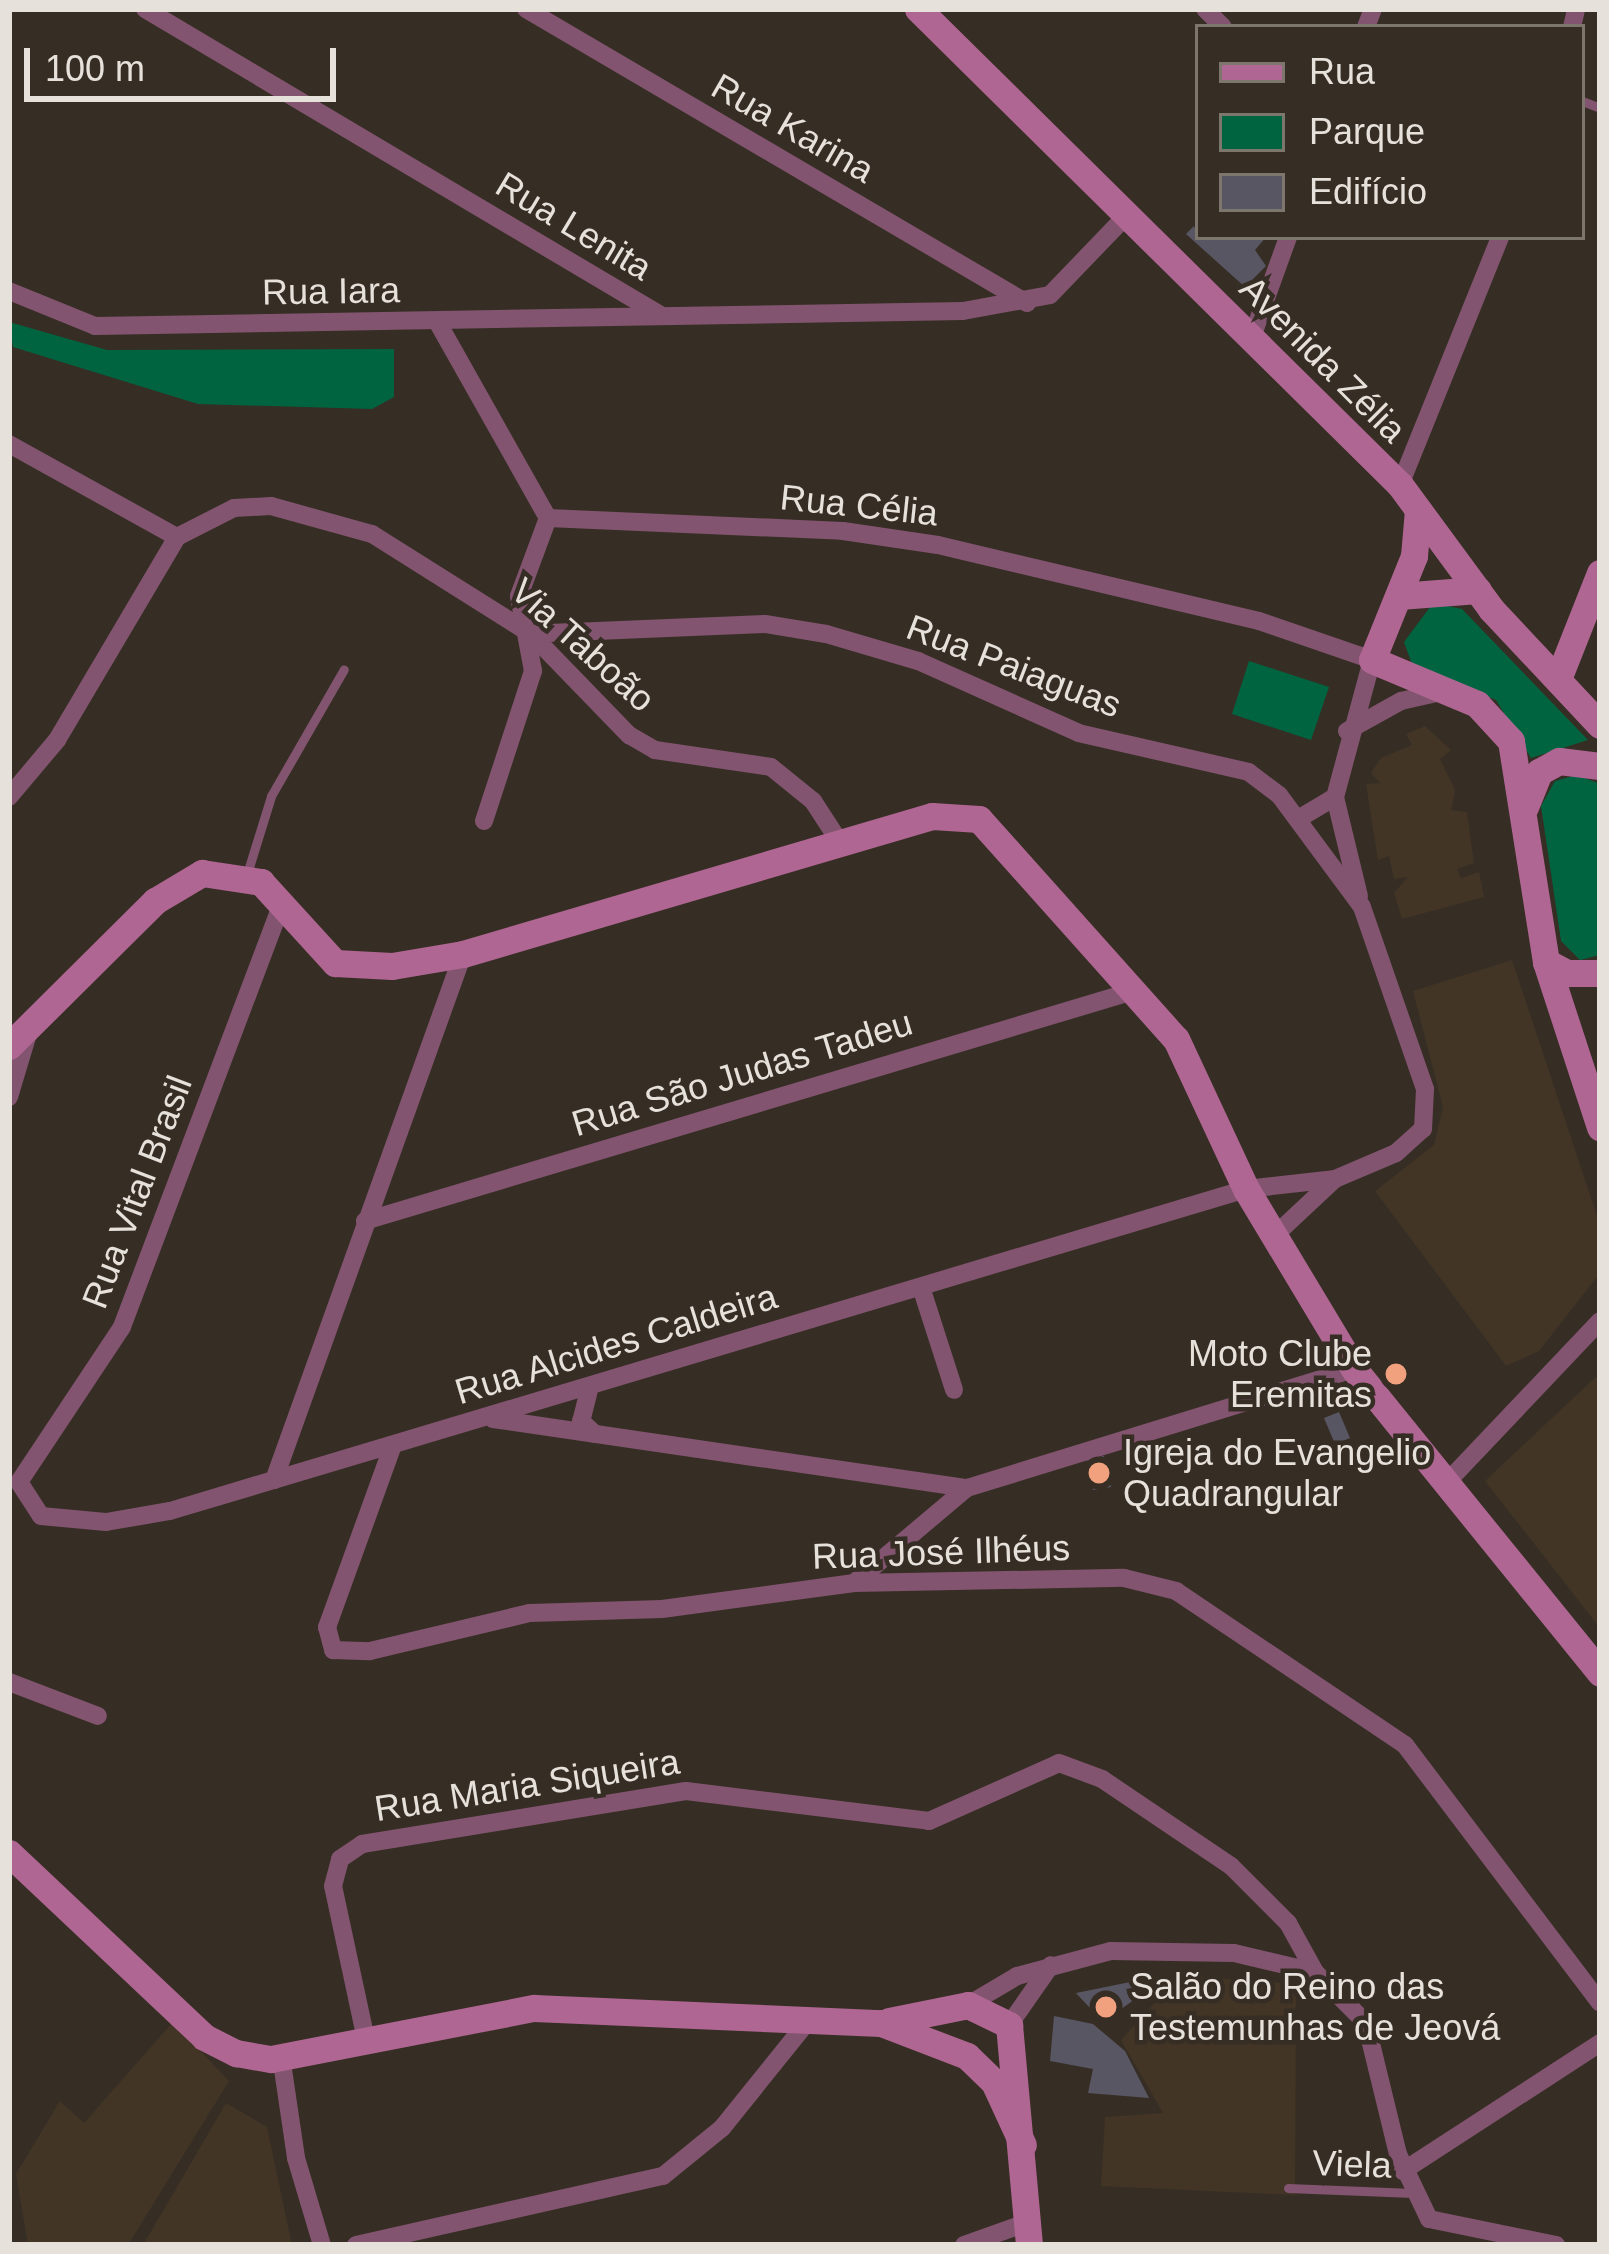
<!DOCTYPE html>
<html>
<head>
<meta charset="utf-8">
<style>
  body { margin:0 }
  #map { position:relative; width:1609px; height:2254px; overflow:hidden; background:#362e24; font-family:Arial,sans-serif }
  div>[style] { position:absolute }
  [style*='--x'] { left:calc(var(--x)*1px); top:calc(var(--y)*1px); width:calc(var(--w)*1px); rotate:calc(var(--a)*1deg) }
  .built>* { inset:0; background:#423526 }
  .green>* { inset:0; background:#006441 }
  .building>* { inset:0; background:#595663 }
  .lane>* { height:9px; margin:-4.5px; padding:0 4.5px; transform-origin:4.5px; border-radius:4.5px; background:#82546f }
  .street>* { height:18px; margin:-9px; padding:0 9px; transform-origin:9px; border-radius:9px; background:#82546f }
  .secondary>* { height:27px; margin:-13.5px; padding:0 13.5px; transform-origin:13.5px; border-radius:13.5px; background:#b06692 }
  .dots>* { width:33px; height:33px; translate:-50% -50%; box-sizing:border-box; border:6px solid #362e24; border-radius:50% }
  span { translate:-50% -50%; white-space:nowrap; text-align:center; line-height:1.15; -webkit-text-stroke:9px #362e24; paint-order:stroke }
  .street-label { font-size:36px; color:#e7e1db }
  .poi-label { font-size:36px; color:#e7e1db }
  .right { translate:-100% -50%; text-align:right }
  .left { translate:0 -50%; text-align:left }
  .frame { position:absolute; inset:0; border:12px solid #e7e1db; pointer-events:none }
  .legend { position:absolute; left:1195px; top:24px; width:390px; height:216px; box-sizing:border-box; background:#362e24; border:3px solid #7d766d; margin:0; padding:15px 21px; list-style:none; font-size:36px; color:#e7e1db }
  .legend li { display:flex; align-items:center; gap:24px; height:60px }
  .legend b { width:60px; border:3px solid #7d766d }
  .scale { position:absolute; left:24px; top:48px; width:312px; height:54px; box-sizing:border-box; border:6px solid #e7e1db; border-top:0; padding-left:15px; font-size:36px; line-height:42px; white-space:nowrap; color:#e7e1db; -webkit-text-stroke:9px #362e24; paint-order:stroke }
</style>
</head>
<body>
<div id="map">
  <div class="built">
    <i style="clip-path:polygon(1425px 726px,1451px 750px,1440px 759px,1455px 790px,1451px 810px,1467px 812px,1474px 863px,1457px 869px,1461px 878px,1479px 872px,1484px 897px,1402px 919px,1394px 893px,1408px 877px,1394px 879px,1389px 856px,1378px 860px,1366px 784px,1380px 783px,1371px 773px,1381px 758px,1412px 745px,1406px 734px)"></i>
    <i style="clip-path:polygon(1512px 960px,1600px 1225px,1600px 1273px,1539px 1351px,1506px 1366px,1375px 1191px,1434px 1145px,1443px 1107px,1413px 991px)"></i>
    <i style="clip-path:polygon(1600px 1373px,1600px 1628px,1485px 1481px)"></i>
    <i style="clip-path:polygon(1200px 1977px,1296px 1984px,1295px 2195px,1101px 2186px,1105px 2117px,1163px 2113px,1121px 2040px,1166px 1990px)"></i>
    <i style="clip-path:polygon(173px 2022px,229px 2081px,128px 2245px,28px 2245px,16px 2174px,60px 2101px,84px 2123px)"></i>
    <i style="clip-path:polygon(226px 2103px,267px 2127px,292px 2245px,143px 2245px)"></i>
  </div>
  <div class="green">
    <i style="clip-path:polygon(9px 322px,107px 350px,394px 349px,394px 397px,372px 409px,198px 404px,13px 347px)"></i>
    <i style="clip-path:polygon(1433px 603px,1462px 609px,1588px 740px,1531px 758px,1496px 700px,1413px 667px,1404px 642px)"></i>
    <i style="clip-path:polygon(1249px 661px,1329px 687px,1311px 740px,1232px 714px)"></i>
    <i style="clip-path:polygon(1577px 775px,1600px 784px,1600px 955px,1580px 960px,1561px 941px,1541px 806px,1555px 781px)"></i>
  </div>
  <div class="building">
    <i style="clip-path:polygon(1194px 226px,1198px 237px,1266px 237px,1255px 250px,1266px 266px,1245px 287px,1186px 234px)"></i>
    <i style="clip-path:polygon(1339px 1412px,1350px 1438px,1335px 1444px,1324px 1418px)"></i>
    <i style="clip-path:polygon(1104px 1456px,1111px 1487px,1093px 1490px,1087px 1459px)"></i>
    <i style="clip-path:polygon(1150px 1978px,1152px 1987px,1103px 2022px,1076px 1993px)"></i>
    <i style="clip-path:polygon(1054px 2016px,1093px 2024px,1125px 2051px,1149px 2098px,1088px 2093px,1093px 2069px,1050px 2061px)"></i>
  </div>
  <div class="lane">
    <i style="--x:1582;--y:101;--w:19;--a:21"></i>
    <i style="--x:246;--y:877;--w:85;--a:-72.8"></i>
    <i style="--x:271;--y:796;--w:146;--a:-60.1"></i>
    <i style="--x:1288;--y:2188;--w:125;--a:2.3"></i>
  </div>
  <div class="street">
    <i style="--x:145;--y:9;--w:601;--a:30.7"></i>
    <i style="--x:526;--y:9;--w:581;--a:30.41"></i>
    <i style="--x:1205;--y:9;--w:25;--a:45"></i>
    <i style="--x:1366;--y:27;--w:19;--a:-69"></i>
    <i style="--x:1572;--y:27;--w:18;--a:-77"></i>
    <i style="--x:9;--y:291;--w:93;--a:22.1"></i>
    <i style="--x:95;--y:326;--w:868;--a:-0.99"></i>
    <i style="--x:963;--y:311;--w:88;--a:-10.4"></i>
    <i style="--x:1050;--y:295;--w:111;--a:-46.1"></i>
    <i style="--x:438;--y:323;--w:224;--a:60.6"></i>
    <i style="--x:548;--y:518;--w:295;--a:2.5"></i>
    <i style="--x:843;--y:531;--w:96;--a:8.4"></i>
    <i style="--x:938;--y:545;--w:330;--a:13.3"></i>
    <i style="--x:1259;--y:621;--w:120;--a:19"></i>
    <i style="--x:1372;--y:660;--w:142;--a:105.1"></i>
    <i style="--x:1335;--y:797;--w:43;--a:149.3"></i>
    <i style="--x:1251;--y:340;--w:109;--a:-70.2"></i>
    <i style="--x:9;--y:444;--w:192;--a:29"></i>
    <i style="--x:177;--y:537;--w:64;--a:-27"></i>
    <i style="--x:234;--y:508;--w:37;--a:-3"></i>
    <i style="--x:271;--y:506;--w:105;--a:15.5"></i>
    <i style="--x:372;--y:534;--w:188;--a:32.2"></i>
    <i style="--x:531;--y:634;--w:141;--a:45.9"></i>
    <i style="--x:629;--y:735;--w:30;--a:30"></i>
    <i style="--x:655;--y:750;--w:117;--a:8.3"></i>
    <i style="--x:771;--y:767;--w:54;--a:39"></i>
    <i style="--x:813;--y:801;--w:48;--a:57"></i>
    <i style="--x:1400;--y:485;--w:267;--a:-68"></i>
    <i style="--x:1347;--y:731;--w:62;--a:-29.1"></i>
    <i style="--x:1401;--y:701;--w:41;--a:-12.7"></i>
    <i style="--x:9;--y:797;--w:75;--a:-49.9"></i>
    <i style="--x:57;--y:740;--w:236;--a:-59.4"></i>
    <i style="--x:1335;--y:797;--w:102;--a:76.4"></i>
    <i style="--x:484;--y:821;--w:158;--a:-71.9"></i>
    <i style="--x:533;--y:671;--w:76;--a:-100.6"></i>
    <i style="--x:519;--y:596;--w:83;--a:-69.6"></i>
    <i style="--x:281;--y:906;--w:450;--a:110.7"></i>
    <i style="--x:122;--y:1327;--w:186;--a:123.6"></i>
    <i style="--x:19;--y:1482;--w:40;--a:57.1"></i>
    <i style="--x:41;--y:1516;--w:65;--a:5.3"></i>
    <i style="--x:106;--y:1522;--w:65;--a:-9.8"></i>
    <i style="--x:170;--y:1511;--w:1123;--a:-16.66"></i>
    <i style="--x:1246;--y:1189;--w:90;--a:-6.4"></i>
    <i style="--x:1335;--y:1179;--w:66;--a:-23.1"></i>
    <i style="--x:1396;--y:1153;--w:36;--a:-42"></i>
    <i style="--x:1423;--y:1129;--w:40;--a:-87.1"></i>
    <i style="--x:1425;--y:1089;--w:193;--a:-109.1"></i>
    <i style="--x:1362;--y:907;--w:139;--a:-126.5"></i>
    <i style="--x:1279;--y:795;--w:38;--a:-143"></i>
    <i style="--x:1249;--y:772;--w:174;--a:-167.1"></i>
    <i style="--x:1079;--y:733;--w:176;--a:-155.9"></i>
    <i style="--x:918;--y:661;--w:96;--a:-163.6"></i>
    <i style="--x:826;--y:634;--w:62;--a:-170.7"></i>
    <i style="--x:765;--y:624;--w:234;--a:177.6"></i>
    <i style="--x:9;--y:1097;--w:63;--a:-73.3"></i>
    <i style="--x:365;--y:1221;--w:806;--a:-16.66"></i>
    <i style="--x:1274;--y:1236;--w:83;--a:-43.1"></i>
    <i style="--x:921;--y:1287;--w:108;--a:72.2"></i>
    <i style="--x:590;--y:1386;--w:36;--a:104"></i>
    <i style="--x:581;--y:1421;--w:19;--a:43"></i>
    <i style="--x:493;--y:1419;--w:479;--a:8.3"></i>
    <i style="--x:967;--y:1488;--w:405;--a:-17.1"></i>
    <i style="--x:393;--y:1445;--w:194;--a:109.9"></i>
    <i style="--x:327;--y:1627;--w:24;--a:75"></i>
    <i style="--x:333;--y:1650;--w:37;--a:2"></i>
    <i style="--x:370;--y:1651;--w:164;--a:-13.4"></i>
    <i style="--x:530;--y:1613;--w:132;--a:-1.7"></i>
    <i style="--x:662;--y:1609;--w:194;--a:-7.7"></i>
    <i style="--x:854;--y:1583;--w:270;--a:-1.1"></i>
    <i style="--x:1124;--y:1578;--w:54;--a:14"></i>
    <i style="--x:1176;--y:1591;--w:276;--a:33.9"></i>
    <i style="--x:1405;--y:1745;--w:323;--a:52.9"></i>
    <i style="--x:274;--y:1480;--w:559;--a:-70.24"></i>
    <i style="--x:1449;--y:1480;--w:219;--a:-46.5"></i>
    <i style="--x:854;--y:1583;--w:148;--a:-40.1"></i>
    <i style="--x:9;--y:1682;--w:95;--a:20.9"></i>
    <i style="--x:968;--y:2005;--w:57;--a:-30.6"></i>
    <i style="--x:1017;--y:1976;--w:97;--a:-14.9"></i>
    <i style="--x:1111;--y:1951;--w:123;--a:0.9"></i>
    <i style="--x:1234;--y:1953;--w:83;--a:13.2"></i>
    <i style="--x:1315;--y:1972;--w:72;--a:45"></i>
    <i style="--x:1366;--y:2023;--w:135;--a:76.3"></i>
    <i style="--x:1398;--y:2154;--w:72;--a:64.5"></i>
    <i style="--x:1429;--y:2219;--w:130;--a:11.6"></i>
    <i style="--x:1009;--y:2025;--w:73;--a:-55"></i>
    <i style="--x:365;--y:2035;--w:152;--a:-102.1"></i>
    <i style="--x:333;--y:1886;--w:28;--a:-75"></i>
    <i style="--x:340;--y:1859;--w:27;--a:-34"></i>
    <i style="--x:362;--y:1844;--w:328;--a:-9.3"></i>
    <i style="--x:686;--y:1791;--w:245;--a:7"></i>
    <i style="--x:929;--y:1821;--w:142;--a:-24"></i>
    <i style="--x:1059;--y:1763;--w:46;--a:20.4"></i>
    <i style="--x:1102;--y:1779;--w:156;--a:34"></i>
    <i style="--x:1231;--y:1866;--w:81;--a:45"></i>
    <i style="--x:1288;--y:1923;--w:56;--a:61.1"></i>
    <i style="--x:281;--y:2056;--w:103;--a:81.6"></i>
    <i style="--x:296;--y:2158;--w:91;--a:73.4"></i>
    <i style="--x:1403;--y:2171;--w:235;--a:-33"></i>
    <i style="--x:356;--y:2245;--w:315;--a:-12.7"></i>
    <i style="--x:663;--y:2176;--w:76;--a:-39.1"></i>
    <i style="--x:722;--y:2128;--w:137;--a:-51.2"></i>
    <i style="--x:964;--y:2245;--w:66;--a:-19.5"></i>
  </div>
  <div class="secondary">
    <i style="--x:918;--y:9;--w:677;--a:44.64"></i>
    <i style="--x:1400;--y:485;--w:154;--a:53.7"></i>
    <i style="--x:1491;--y:609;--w:159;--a:46.8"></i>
    <i style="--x:1418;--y:510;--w:46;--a:95"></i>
    <i style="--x:1414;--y:556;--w:112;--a:112"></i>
    <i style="--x:1372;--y:660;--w:114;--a:22.7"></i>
    <i style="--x:1477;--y:704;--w:50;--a:47.4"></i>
    <i style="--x:1511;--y:741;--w:224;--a:81"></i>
    <i style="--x:1546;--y:962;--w:174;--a:71.9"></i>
    <i style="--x:1399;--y:596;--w:79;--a:-4.3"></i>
    <i style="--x:1558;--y:679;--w:114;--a:-68.4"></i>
    <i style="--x:1525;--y:807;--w:38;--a:-68"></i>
    <i style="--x:1539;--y:772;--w:23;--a:-29"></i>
    <i style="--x:1559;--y:761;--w:41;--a:7"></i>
    <i style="--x:1546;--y:962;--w:24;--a:28"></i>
    <i style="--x:1567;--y:973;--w:33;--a:0"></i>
    <i style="--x:9;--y:1046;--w:206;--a:-44.8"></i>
    <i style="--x:155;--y:901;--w:55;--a:-30.8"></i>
    <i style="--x:202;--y:873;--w:60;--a:8.7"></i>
    <i style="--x:261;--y:882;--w:110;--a:47.6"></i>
    <i style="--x:335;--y:963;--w:57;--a:3"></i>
    <i style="--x:392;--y:966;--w:72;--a:-9.6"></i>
    <i style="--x:463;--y:954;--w:489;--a:-16.4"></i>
    <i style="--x:932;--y:816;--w:47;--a:3.7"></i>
    <i style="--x:979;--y:819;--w:295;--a:48.2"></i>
    <i style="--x:1176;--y:1039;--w:166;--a:65"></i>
    <i style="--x:1246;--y:1189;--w:210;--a:59"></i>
    <i style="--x:1354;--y:1369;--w:391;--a:51"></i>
    <i style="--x:9;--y:1853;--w:268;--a:43.3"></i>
    <i style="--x:204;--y:2037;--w:36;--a:27"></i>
    <i style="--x:236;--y:2053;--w:36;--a:10"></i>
    <i style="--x:271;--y:2059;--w:268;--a:-11"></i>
    <i style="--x:534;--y:2008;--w:347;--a:2.5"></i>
    <i style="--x:881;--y:2023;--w:92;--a:21"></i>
    <i style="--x:967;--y:2056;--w:37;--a:44"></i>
    <i style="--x:994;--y:2082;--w:69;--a:65.3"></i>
    <i style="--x:889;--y:2021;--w:81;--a:-11.4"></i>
    <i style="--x:968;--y:2005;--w:46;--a:26"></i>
    <i style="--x:1009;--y:2025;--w:221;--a:84.8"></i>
  </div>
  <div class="dots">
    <i style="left:1396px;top:1374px;background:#f1a17d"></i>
    <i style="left:1099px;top:1473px;background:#f1a17d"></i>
    <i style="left:1106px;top:2007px;background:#f1a17d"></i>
  </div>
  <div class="street-label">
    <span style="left:793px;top:128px;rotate:30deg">Rua Karina</span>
    <span style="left:574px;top:226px;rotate:31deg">Rua Lenita</span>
    <span style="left:331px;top:291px;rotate:-1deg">Rua Iara</span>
    <span style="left:1323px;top:359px;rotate:45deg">Avenida Zélia</span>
    <span style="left:859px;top:505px;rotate:6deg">Rua Célia</span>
    <span style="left:583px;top:645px;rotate:42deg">Via Taboão</span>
    <span style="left:1014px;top:666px;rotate:21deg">Rua Paiaguas</span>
    <span style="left:742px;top:1073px;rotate:-17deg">Rua São Judas Tadeu</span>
    <span style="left:137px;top:1192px;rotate:-69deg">Rua Vital Brasil</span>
    <span style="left:616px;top:1344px;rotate:-17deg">Rua Alcides Caldeira</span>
    <span style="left:941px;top:1552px;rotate:-2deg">Rua José Ilhéus</span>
    <span style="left:527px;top:1785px;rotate:-9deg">Rua Maria Siqueira</span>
    <span style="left:1352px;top:2164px;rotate:2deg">Viela</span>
  </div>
  <div class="poi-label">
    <span class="right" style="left:1372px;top:1374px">Moto Clube<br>Eremitas</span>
    <span class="left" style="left:1123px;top:1473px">Igreja do Evangelio<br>Quadrangular</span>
    <span class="left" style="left:1130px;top:2007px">Salão do Reino das<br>Testemunhas de Jeová</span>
  </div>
  <div class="frame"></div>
  <ul class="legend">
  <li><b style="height:15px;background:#b06692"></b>Rua</li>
  <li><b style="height:33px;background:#006441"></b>Parque</li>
  <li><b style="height:33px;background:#595663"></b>Edifício</li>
  </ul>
  <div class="scale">100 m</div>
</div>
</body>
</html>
